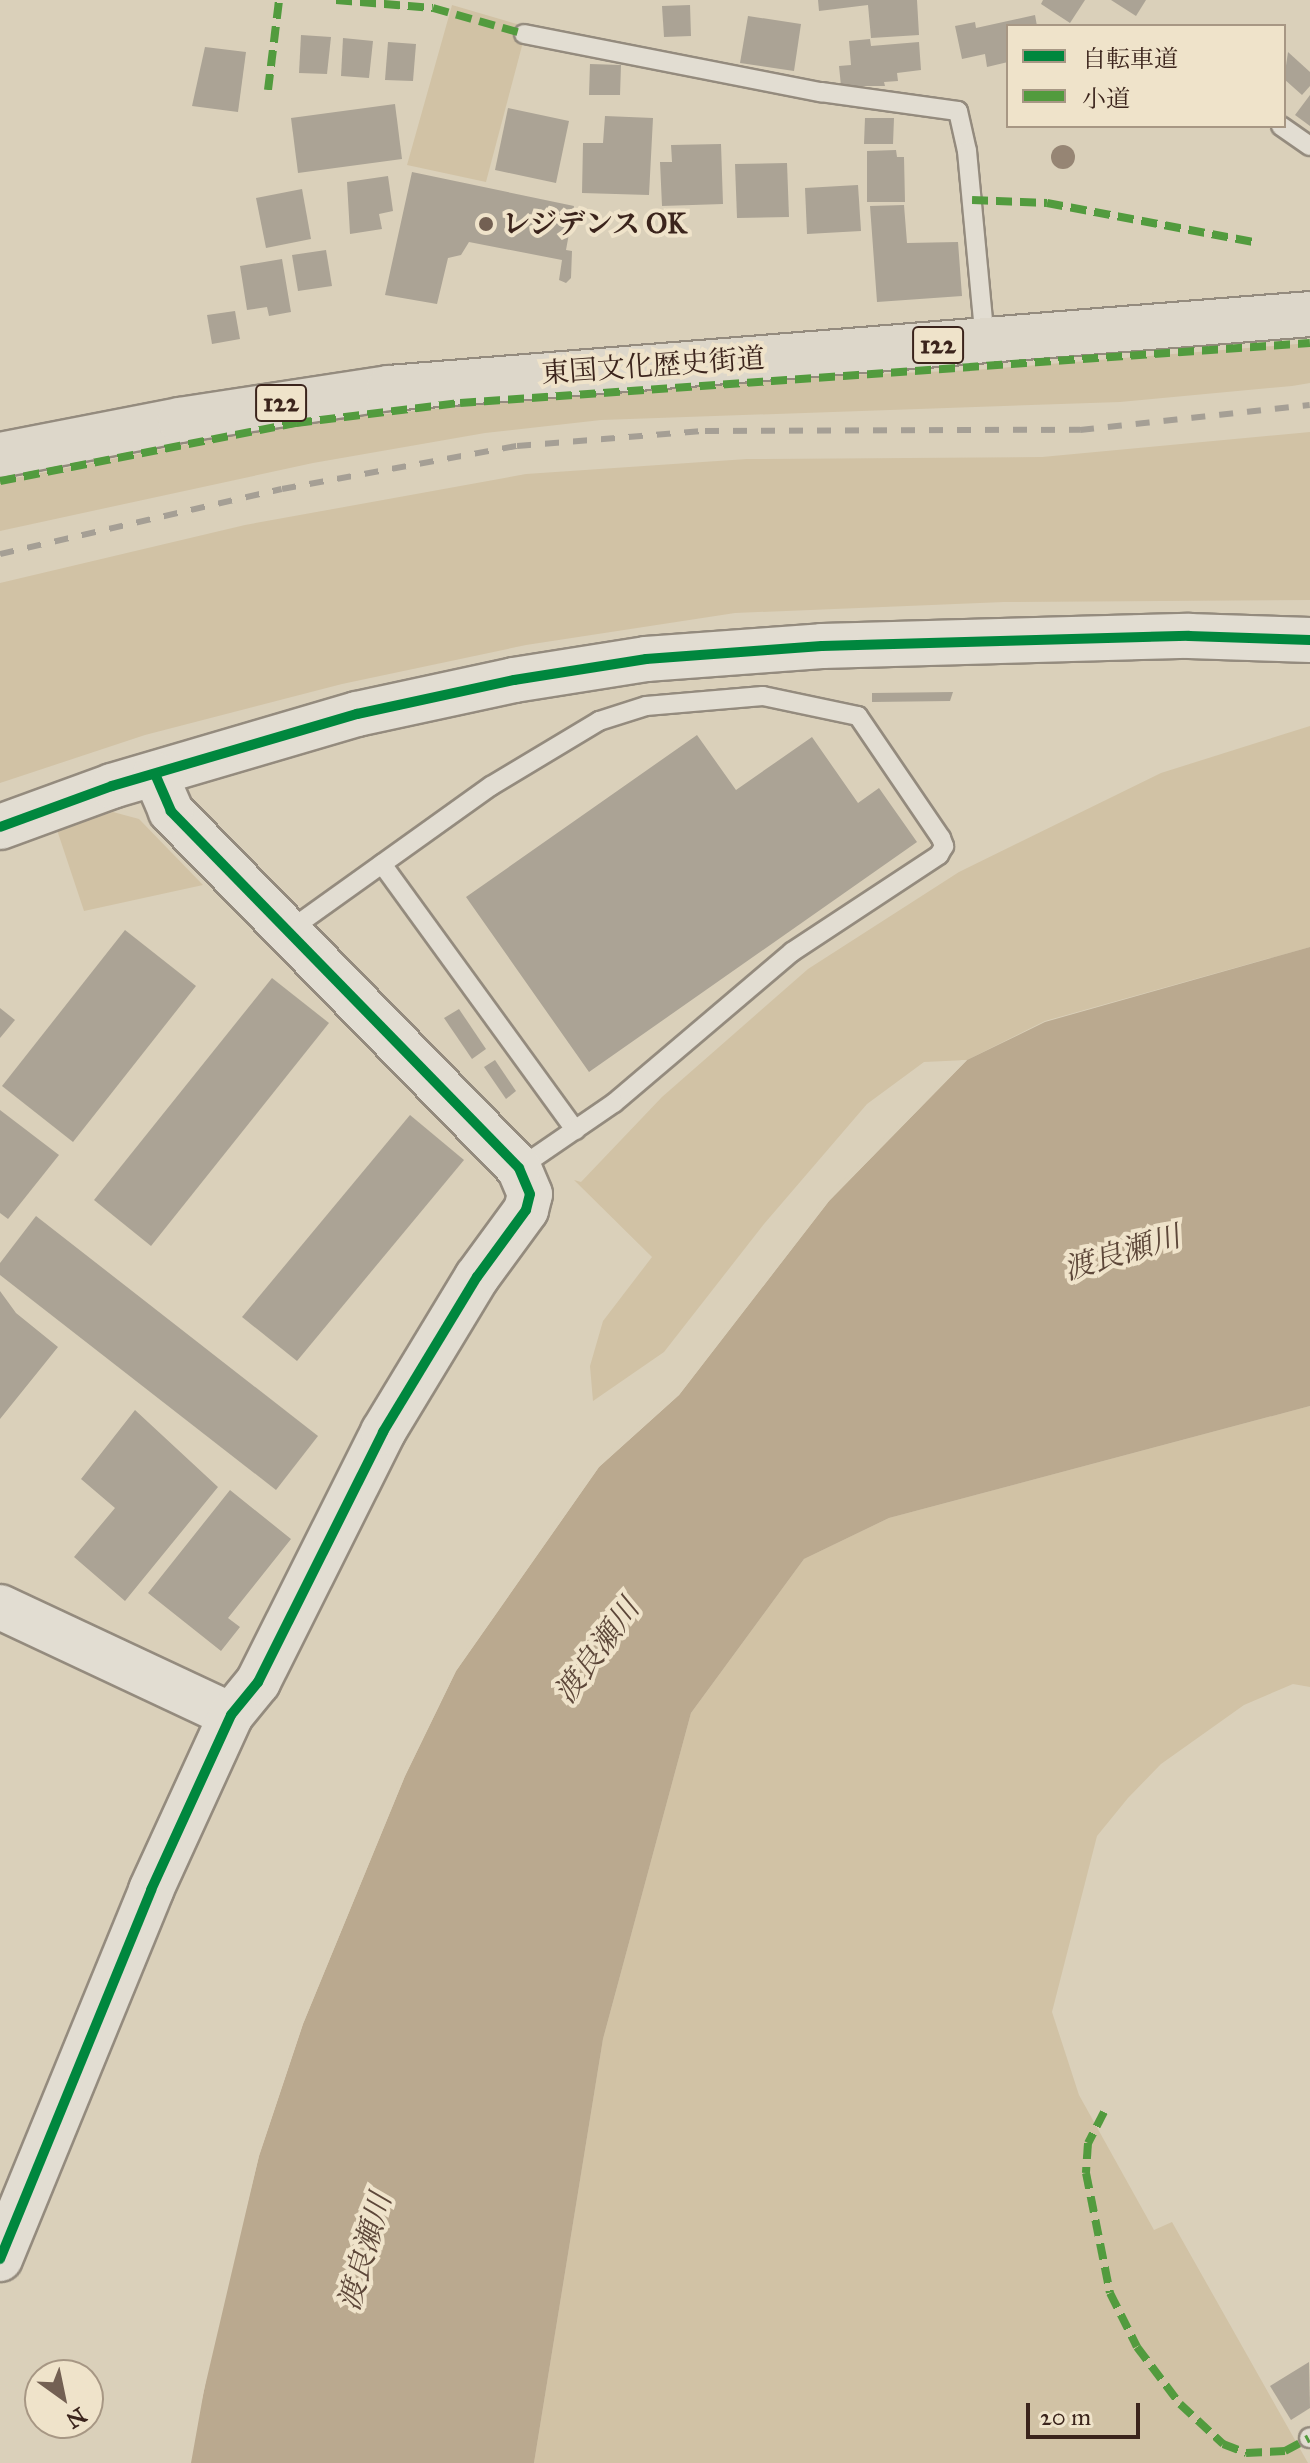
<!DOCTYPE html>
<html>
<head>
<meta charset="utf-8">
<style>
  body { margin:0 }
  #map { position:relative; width:1310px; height:2463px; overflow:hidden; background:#dad0ba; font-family:"IM FELL Great Primer","Noto Serif JP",serif }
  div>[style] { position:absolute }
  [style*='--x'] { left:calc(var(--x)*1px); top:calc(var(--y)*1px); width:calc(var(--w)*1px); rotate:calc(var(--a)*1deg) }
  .green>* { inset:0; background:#d1c2a5 }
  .water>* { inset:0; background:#baa98f }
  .pier>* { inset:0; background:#dad0ba }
  .building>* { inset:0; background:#aba395 }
  .roads { filter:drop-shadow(2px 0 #948b7e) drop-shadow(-2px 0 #948b7e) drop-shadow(0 2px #948b7e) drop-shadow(0 -2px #948b7e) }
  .service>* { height:18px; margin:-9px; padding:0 9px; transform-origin:9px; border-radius:9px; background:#e2ddd2 }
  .tertiary>* { height:44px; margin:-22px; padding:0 22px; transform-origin:22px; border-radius:22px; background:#e2ddd2 }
  .trunk>* { height:44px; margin:-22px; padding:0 22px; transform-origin:22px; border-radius:22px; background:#ddd7ca }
  .rail>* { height:6px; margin-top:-3px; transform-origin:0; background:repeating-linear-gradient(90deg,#a59f95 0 14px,transparent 0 28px) }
  .quiet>* { height:8px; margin-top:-4px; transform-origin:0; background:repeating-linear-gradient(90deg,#529b3e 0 16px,transparent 0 24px) }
  .cycleway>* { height:10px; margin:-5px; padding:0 5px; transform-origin:5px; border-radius:5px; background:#00873e }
  .trees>* { width:24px; height:24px; margin:-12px; border-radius:50%; background:#968574 }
  .dots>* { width:22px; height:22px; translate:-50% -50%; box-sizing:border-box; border:4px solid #efe3ca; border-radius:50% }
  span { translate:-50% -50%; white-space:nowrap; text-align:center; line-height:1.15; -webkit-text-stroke:8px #efe3ca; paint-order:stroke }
  .shield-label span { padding:2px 6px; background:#efe3ca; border:2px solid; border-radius:6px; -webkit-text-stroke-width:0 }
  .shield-label { font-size:26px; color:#3b241c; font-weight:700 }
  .poi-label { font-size:28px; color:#3b241c; font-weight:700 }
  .left { translate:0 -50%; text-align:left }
  .street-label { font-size:28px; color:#3b241c }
  .water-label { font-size:30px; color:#5d4739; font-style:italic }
  .legend { position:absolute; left:1006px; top:24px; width:280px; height:104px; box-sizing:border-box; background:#efe3ca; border:2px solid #a79784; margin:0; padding:10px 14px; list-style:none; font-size:24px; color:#3b241c }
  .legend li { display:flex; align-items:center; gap:16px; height:40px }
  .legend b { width:40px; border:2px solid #a79784 }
  .north { position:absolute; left:24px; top:2359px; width:80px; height:80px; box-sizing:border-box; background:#efe3ca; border:2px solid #a79784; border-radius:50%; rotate:147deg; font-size:22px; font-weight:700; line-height:32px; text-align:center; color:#3b241c }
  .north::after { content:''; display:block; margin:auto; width:28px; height:36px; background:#736053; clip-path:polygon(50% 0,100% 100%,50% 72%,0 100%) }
  .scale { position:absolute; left:1026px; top:2403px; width:114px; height:36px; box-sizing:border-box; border:4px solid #3b241c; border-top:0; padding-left:10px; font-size:24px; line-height:28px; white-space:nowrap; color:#3b241c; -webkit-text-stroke:6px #efe3ca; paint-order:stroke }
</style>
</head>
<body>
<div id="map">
  <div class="green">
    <i style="clip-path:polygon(452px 5px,527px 27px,486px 182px,407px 165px)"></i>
    <i style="clip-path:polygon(1310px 343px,1310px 383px,1292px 386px,1120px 402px,601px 420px,485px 433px,313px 463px,0 531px,0 481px,296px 423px,722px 380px,975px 370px)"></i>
    <i style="clip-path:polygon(1310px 432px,1310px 600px,1004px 602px,735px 613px,526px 645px,342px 684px,145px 735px,0 783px,0 583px,245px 525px,526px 474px,747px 459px,1042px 457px)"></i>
    <i style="clip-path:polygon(1310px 726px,1310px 947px,1045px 1021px,967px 1060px,924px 1062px,867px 1104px,764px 1224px,664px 1352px,593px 1401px,590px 1366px,603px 1321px,652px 1257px,574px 1180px,581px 1182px,662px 1097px,808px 969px,959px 872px,1161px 773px)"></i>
    <i style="clip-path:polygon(113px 812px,139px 819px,203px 885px,84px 911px,57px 830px)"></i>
    <i style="clip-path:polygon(1310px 1406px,1310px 1687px,1293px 1684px,1244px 1705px,1161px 1764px,1128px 1798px,1097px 1836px,1052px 2012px,1079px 2095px,1154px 2230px,1172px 2222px,1308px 2463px,534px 2463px,603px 2039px,691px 1713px,804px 1559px,889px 1518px)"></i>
  </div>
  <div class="water">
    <i style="clip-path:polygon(1310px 947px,1310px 1406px,889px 1518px,804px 1559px,691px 1713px,603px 2039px,534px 2463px,191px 2463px,211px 2351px,259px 2156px,303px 2024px,405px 1776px,456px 1671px,599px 1467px,679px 1395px,829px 1201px,967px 1060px,1045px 1022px)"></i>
  </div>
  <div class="pier">
    <i style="clip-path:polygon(961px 1060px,967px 1060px,829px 1201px,679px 1395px,599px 1467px,456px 1671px,405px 1776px,303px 2024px,259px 2156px,187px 2463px,207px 2350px,255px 2155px,299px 2023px,402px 1775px,452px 1669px,596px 1464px,676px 1392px,826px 1198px)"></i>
  </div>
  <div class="building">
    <i style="clip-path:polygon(818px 0,917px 0,919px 35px,871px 38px,868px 5px,819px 11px)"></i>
    <i style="clip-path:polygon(1043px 0,1085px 0,1070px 23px,1041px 4px)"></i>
    <i style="clip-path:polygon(1111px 0,1146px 0,1136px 16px)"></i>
    <i style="clip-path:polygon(690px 5px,691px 36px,664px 37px,662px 6px)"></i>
    <i style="clip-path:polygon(1035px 15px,1037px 26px,1008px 26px,1008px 62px,987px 67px,985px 54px,962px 59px,955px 26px,975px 22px,976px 28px)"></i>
    <i style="clip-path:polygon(748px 16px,801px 24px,794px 71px,740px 63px)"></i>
    <i style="clip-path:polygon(301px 35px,331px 37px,327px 74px,299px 73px)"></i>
    <i style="clip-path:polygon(343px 38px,373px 41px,369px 78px,341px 76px)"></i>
    <i style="clip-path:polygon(870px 39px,871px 46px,919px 42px,921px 70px,897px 73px,898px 81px,884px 82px,885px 86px,841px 86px,839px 66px,851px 65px,849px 41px)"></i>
    <i style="clip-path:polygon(388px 42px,416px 44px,413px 81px,385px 80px)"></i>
    <i style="clip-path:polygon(205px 47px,246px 52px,238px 112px,192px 106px)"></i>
    <i style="clip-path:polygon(1288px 52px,1310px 72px,1310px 86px,1302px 95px,1284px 79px)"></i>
    <i style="clip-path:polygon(590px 64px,621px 65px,620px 95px,589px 95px)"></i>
    <i style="clip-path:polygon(1310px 95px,1310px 126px,1295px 115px)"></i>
    <i style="clip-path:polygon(395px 104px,402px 159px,298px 173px,291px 118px)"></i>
    <i style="clip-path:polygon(508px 108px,569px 121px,556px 183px,495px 170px)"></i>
    <i style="clip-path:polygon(605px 116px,653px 118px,649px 195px,582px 193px,583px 143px,603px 143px)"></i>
    <i style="clip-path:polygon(865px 118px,894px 118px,893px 144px,864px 144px)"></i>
    <i style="clip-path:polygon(721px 144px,723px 204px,662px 206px,660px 162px,672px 162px,671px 145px)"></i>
    <i style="clip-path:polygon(896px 150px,897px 157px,904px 157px,905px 202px,867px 202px,867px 151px)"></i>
    <i style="clip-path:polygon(787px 163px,789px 217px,737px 218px,735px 164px)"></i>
    <i style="clip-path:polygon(412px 172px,574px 206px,566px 250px,572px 251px,571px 278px,566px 283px,559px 280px,562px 260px,469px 242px,461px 255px,448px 258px,437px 304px,385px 295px)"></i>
    <i style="clip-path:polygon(388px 176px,393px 211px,379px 214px,382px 229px,350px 234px,347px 182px)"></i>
    <i style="clip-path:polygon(858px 185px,861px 231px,807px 234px,805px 188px)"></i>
    <i style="clip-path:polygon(302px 189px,311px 239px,266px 248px,256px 198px)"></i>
    <i style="clip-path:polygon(904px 205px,907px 243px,958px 242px,962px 296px,877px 302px,870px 206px)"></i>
    <i style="clip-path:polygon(326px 250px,332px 286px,298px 291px,292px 255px)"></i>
    <i style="clip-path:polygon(282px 259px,291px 312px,269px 316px,267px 307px,247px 310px,240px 266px)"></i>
    <i style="clip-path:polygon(235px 311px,240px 339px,212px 344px,207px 315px)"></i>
    <i style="clip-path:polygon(953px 692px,950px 701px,872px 702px,872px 693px)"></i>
    <i style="clip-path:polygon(697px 735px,736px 790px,812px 737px,858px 803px,879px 788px,917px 842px,589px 1072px,466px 897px)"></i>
    <i style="clip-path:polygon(125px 930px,196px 986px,73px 1142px,2px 1086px)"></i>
    <i style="clip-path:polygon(272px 978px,329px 1023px,151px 1246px,94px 1200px)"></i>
    <i style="clip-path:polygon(0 1008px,15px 1020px,0 1038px)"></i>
    <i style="clip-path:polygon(459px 1009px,486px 1049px,472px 1059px,444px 1018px)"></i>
    <i style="clip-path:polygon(495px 1060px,516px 1091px,506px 1099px,484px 1067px)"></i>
    <i style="clip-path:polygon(0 1110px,59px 1155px,8px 1219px,0 1213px)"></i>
    <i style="clip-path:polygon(410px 1115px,464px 1160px,297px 1361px,242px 1317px)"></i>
    <i style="clip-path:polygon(36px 1216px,318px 1436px,276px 1490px,0 1275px,0 1263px)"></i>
    <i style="clip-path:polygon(0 1291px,16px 1313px,58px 1347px,0 1419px)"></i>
    <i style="clip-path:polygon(135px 1410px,218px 1487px,125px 1601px,74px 1557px,115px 1508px,81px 1479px)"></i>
    <i style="clip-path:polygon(230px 1490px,291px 1539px,228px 1618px,240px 1627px,221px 1651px,148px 1593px)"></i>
    <i style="clip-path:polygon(1309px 2362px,1310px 2408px,1291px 2420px,1270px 2386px)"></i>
  </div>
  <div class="roads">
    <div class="service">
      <i style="--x:524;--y:34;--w:303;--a:11.1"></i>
      <i style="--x:821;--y:92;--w:138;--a:7.9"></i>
      <i style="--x:958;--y:111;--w:41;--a:77.3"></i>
      <i style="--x:967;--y:151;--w:191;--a:84.6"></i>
      <i style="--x:1281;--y:126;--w:35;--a:35"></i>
      <i style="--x:382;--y:864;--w:329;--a:54"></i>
      <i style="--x:291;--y:929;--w:246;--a:-35.6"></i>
      <i style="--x:491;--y:786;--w:126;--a:-31"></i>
      <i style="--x:599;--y:721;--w:49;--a:-17.7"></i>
      <i style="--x:646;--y:706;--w:117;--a:-4.9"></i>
      <i style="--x:763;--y:696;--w:97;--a:11.9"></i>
      <i style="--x:858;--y:716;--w:148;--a:55.8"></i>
      <i style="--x:941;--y:838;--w:9;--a:69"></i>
      <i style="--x:944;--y:846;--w:10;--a:119"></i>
      <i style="--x:939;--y:855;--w:176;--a:146.6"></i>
      <i style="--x:792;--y:952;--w:233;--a:139.7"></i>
      <i style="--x:614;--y:1103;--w:115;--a:145.6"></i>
      <i style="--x:1309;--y:2438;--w:1;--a:-45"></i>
    </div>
    <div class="tertiary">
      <i style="--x:0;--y:827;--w:119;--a:-20.1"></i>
      <i style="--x:112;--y:786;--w:255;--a:-16.4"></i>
      <i style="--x:357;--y:714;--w:161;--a:-12.2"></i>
      <i style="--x:514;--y:680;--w:134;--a:-9"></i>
      <i style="--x:646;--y:659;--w:176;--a:-4.2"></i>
      <i style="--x:822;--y:646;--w:367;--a:-1.6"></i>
      <i style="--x:1189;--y:636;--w:121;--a:1.9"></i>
      <i style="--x:0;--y:1607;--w:255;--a:25.1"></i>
      <i style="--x:0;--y:2259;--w:399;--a:-67.7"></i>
      <i style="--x:151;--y:1890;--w:192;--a:-65.4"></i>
      <i style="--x:231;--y:1715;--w:43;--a:-50.7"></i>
      <i style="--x:258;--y:1682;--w:280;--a:-63.4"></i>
      <i style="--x:383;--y:1432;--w:181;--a:-58.8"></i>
      <i style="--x:477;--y:1277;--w:83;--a:-53.8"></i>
      <i style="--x:526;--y:1210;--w:16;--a:-76"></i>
      <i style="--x:530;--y:1194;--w:28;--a:-113"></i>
      <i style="--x:519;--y:1168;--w:499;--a:-134.3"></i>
      <i style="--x:171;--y:811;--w:40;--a:-113.4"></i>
    </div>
    <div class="trunk">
      <i style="--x:0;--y:455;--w:183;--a:-11"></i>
      <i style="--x:180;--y:420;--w:211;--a:-8.7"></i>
      <i style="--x:389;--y:388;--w:924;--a:-4.59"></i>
    </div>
  </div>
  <div class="rail">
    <i style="--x:0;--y:554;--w:289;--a:-13"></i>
    <i style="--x:282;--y:489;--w:239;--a:-10.4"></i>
    <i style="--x:517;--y:446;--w:189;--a:-4.6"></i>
    <i style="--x:705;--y:431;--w:375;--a:-0.2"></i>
    <i style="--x:1080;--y:430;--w:231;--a:-6.2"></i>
  </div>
  <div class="quiet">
    <i style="--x:336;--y:0;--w:97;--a:4.7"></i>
    <i style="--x:433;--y:8;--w:95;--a:15.9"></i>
    <i style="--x:268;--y:90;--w:91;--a:-83"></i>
    <i style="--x:972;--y:200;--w:75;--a:2.3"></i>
    <i style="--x:1047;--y:203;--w:210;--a:10.7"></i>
    <i style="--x:0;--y:481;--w:302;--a:-11.1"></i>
    <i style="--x:296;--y:423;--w:165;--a:-7"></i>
    <i style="--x:460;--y:403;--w:852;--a:-4.04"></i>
    <i style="--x:1104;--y:2112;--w:35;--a:117"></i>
    <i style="--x:1088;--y:2143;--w:30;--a:94"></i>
    <i style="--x:1086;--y:2173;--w:122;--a:78.7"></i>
    <i style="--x:1110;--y:2293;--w:60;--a:63.4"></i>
    <i style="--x:1137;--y:2347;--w:71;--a:53"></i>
    <i style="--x:1180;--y:2404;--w:59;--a:42.9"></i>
    <i style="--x:1223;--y:2444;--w:25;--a:21"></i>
    <i style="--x:1246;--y:2453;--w:39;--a:-3"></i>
    <i style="--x:1285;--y:2451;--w:27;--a:-28"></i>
  </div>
  <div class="cycleway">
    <i style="--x:0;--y:827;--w:119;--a:-20.1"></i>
    <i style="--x:112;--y:786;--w:255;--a:-16.4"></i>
    <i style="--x:357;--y:714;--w:161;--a:-12.2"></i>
    <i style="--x:514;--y:680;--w:134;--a:-9"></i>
    <i style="--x:646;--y:659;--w:176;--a:-4.2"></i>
    <i style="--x:822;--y:646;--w:367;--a:-1.6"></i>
    <i style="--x:1189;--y:636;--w:121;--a:1.9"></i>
    <i style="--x:0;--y:2259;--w:399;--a:-67.7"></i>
    <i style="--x:151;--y:1890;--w:192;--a:-65.4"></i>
    <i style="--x:231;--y:1715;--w:43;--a:-50.7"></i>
    <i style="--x:258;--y:1682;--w:280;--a:-63.4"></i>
    <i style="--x:383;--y:1432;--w:181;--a:-58.8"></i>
    <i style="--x:477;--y:1277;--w:83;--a:-53.8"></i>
    <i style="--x:526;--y:1210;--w:16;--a:-76"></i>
    <i style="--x:530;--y:1194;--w:28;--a:-113"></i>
    <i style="--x:519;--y:1168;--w:499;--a:-134.3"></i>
    <i style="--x:171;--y:811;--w:40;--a:-113.4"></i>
  </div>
  <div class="trees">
    <i style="left:1063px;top:157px"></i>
  </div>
  <div class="dots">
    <i style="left:486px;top:224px;background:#736053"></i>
  </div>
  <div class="shield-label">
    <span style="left:938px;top:345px">122</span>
    <span style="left:281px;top:403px">122</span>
  </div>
  <div class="poi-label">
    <span class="left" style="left:502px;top:224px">レジデンス OK</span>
  </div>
  <div class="street-label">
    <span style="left:653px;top:366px;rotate:-4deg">東国文化歴史街道</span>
  </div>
  <div class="water-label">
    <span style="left:1122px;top:1253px;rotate:-17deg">渡良瀬川</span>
    <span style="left:597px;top:1651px;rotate:-54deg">渡良瀬川</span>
    <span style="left:365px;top:2252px;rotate:-74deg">渡良瀬川</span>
  </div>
  <ul class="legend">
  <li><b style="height:10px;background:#00873e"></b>自転車道</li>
  <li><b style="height:10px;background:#529b3e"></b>小道</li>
  </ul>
  <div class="north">N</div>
  <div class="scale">20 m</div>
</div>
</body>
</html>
